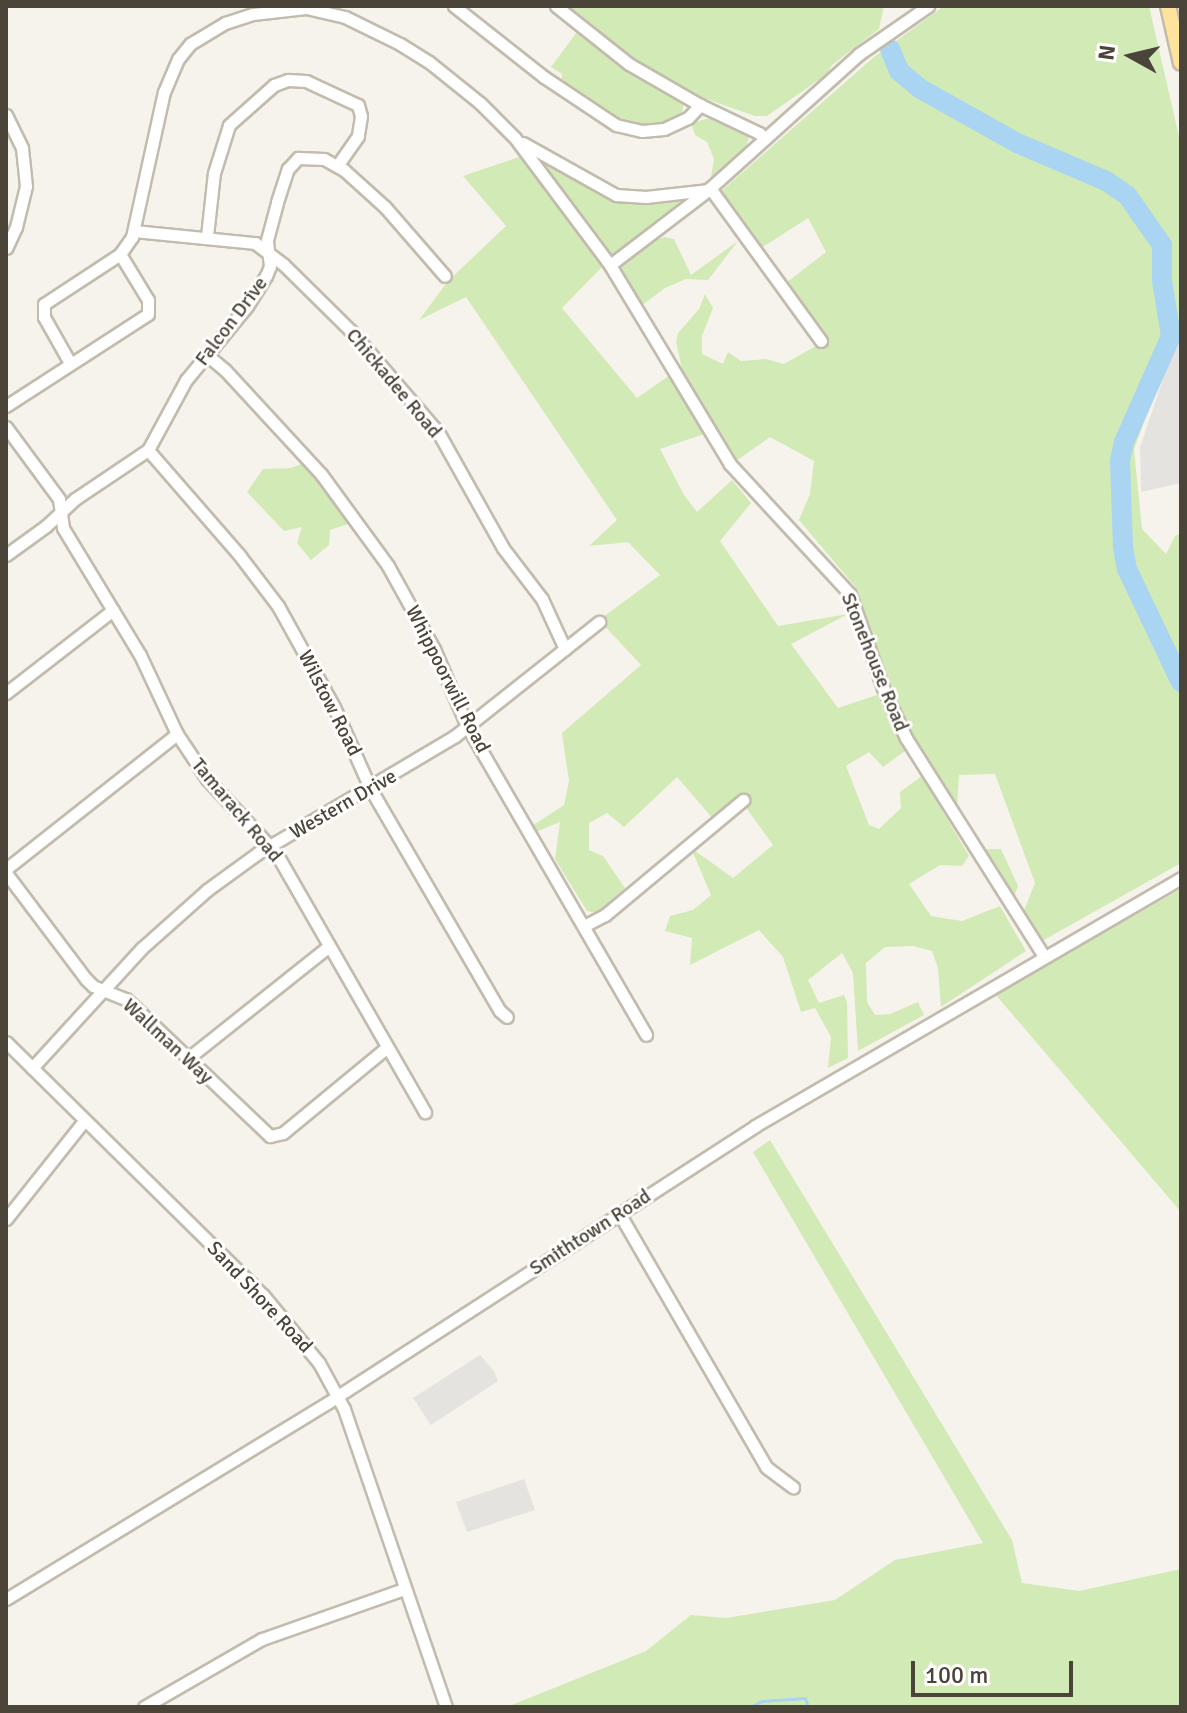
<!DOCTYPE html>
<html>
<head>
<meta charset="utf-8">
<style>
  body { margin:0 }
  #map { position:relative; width:1187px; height:1713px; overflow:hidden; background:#f6f3ec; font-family:Signika,sans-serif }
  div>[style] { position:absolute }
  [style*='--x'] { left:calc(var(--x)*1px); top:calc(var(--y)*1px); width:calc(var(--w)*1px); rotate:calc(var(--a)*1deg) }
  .green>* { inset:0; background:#d2eab5 }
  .parking>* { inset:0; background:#e5e3e0 }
  .stream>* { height:3px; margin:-1.5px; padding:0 1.5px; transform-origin:1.5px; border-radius:1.5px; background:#a9d4f2 }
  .river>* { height:20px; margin:-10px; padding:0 10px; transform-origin:10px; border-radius:10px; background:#a9d4f2 }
  .roads { filter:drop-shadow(2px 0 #c2bbae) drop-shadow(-2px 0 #c2bbae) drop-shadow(0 2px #c2bbae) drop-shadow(0 -2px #c2bbae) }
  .minor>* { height:11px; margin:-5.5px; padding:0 5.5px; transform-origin:5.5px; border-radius:5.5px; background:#fff }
  .major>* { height:14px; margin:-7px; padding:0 7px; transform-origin:7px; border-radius:7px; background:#ffe39c }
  span { translate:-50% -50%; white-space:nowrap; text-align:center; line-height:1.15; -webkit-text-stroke:6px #fff; paint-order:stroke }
  .street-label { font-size:20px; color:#4b4439 }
  .frame { position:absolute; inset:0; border:8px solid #4b4439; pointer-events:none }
  .north { position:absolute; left:1091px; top:16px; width:80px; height:80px; -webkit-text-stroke:6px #fff; paint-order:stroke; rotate:278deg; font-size:22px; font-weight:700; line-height:32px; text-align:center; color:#4b4439 }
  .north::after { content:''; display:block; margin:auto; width:28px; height:36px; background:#4b4439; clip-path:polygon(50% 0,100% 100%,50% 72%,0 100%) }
  .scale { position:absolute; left:911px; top:1661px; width:162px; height:36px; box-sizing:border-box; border:4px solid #4b4439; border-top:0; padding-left:10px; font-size:24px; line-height:28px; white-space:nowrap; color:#4b4439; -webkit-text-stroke:6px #fff; paint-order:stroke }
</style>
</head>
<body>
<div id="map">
  <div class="green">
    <i style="clip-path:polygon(564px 6px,884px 6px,879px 29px,832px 65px,827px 74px,767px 116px,755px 116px,692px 94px,616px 51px)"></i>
    <i style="clip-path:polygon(944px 6px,1149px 6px,1181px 145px,1181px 314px,1176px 337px,1134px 449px,1142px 529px,1166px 554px,1175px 536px,1181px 533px,1181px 863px,1042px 941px,1023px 913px,1035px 883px,995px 774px,959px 775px,957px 809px,906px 732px,881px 669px,858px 590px,799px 520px,810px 494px,814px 461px,770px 437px,736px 461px,682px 369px,676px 342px,678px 333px,699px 309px,705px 294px,713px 308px,702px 336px,702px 354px,723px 364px,728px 352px,741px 361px,766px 359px,784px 364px,823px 342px,786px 283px,826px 252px,808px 218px,758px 250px,718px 194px,874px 57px)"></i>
    <i style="clip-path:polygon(577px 32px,637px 75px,684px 100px,682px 115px,670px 123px,640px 127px,627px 124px,562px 83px,562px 74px,551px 67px)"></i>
    <i style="clip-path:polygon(710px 118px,746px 132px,749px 139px,742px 154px,711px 178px,714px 159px,707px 142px,695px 135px,691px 123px)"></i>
    <i style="clip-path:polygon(532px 150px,643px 202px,673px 199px,681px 203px,610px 259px)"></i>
    <i style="clip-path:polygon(525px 155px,603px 266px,562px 308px,637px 398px,673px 373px,707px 433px,660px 449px,684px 495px,697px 512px,732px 480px,751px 503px,720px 541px,778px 626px,848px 614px,791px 644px,838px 708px,877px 695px,905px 751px,883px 767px,869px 752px,846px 766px,869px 825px,879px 829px,901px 808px,900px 792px,922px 776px,969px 856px,962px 866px,940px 865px,909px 884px,931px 916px,962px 921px,1000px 906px,1026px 951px,941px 1007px,938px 968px,932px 951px,913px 946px,885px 947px,866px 963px,867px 1002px,875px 1015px,890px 1014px,918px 1002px,924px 1015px,858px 1051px,853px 973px,842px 953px,808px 980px,819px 1003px,844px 995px,847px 1002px,848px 1058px,828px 1068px,831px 1037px,815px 1008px,801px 1012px,783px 957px,759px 930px,690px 965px,692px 938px,665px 931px,670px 916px,693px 910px,711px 895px,691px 848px,733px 878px,773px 845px,747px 809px,747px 802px,715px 821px,677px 777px,624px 827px,607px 813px,589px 823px,589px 850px,603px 856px,625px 888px,596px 913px,587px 911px,555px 859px,560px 822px,536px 832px,532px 826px,564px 805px,569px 781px,562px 733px,641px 665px,599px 620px,660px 575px,628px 542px,589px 546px,617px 520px,466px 297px,419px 320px,448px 281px,506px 226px,463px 176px)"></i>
    <i style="clip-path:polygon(665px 237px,674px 239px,691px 275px,738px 241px,708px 280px,686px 279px,665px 288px,641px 306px,621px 268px,657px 239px)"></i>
    <i style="clip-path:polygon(304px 463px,351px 523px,330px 530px,329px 545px,311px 560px,297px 543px,302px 527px,284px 531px,247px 492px,263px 469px,291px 468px)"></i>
    <i style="clip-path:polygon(985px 849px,1001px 849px,1018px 886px,1014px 897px,1000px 881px)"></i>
    <i style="clip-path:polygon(1181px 889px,1181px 1212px,995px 994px)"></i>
    <i style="clip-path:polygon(770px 1140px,1012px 1540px,1022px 1583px,1079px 1591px,1181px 1569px,1181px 1707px,507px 1707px,646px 1651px,691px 1615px,726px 1618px,835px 1600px,895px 1560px,983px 1543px,753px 1152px)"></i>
  </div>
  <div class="parking">
    <i style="clip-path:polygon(1181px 326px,1181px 483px,1141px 492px,1140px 447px)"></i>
    <i style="clip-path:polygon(480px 1355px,494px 1371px,498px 1381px,431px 1425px,413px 1398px)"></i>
    <i style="clip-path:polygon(524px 1479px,535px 1510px,467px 1532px,456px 1502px)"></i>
  </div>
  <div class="stream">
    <i style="--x:750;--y:1707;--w:13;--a:-27"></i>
    <i style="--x:762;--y:1701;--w:43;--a:-4"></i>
    <i style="--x:805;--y:1698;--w:9;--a:72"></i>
  </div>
  <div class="river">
    <i style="--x:890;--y:49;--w:24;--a:68"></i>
    <i style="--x:899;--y:71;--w:26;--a:40"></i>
    <i style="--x:919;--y:88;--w:112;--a:29.3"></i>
    <i style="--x:1017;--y:143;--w:97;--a:23.1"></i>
    <i style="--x:1106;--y:181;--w:25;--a:34"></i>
    <i style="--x:1127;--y:195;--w:61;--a:55"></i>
    <i style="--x:1162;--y:245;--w:36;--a:90"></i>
    <i style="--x:1162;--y:281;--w:56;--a:80.7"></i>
    <i style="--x:1171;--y:336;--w:116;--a:113.9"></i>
    <i style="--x:1124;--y:442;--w:19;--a:102"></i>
    <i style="--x:1120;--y:461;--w:86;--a:88"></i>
    <i style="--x:1123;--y:547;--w:22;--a:80"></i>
    <i style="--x:1127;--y:569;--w:125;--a:64.5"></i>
  </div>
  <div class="roads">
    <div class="minor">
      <i style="--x:454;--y:6;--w:115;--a:38.3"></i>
      <i style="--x:544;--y:77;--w:87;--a:33.7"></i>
      <i style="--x:616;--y:125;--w:27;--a:13"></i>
      <i style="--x:642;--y:131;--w:22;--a:-5"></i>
      <i style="--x:664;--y:129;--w:26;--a:-25"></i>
      <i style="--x:688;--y:118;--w:18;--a:-47"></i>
      <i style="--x:556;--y:6;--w:93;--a:38.5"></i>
      <i style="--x:629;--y:64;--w:82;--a:30"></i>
      <i style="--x:700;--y:105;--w:65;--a:25.4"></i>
      <i style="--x:759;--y:133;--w:8;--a:45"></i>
      <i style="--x:6;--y:115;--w:37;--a:64"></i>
      <i style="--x:22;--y:148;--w:38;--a:84"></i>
      <i style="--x:26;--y:186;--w:42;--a:103.7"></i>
      <i style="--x:16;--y:227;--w:23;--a:115"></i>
      <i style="--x:523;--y:143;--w:107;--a:29.2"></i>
      <i style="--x:616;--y:195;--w:30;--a:4"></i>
      <i style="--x:646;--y:197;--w:61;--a:-6.5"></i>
      <i style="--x:710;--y:188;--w:189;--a:54"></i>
      <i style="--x:134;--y:231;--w:122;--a:5.7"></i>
      <i style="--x:255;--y:243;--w:36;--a:37"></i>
      <i style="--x:284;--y:265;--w:94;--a:44.6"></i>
      <i style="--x:351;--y:331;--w:133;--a:49.3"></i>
      <i style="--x:438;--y:432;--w:133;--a:60.7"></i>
      <i style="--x:503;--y:548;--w:64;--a:52.6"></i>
      <i style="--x:542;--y:599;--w:55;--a:65.3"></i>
      <i style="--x:207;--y:236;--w:63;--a:-83.7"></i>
      <i style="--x:214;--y:173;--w:50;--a:-72.6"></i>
      <i style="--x:229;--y:125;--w:60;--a:-41.6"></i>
      <i style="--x:274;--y:85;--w:15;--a:-20"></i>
      <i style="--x:288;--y:80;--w:18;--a:3"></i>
      <i style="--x:306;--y:81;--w:57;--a:24.8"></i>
      <i style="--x:358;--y:105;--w:11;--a:75"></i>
      <i style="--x:361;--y:116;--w:20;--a:99"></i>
      <i style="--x:358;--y:136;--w:35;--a:125"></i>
      <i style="--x:610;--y:265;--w:123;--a:-37.4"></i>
      <i style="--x:708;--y:190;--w:203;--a:-42"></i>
      <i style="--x:859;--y:54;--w:84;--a:-34.8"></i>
      <i style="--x:207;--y:355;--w:23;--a:40"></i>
      <i style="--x:225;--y:370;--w:142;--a:47.3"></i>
      <i style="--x:321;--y:474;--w:114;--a:53.9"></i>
      <i style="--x:388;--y:566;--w:95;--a:61"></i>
      <i style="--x:434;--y:649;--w:84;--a:66.8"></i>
      <i style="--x:467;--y:726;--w:357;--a:59.9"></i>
      <i style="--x:70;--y:363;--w:53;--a:-119.5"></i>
      <i style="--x:44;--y:317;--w:13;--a:-90"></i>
      <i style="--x:44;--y:304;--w:91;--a:-33.3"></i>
      <i style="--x:120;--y:254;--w:21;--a:-55"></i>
      <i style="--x:132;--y:237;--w:148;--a:-77.6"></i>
      <i style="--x:164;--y:92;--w:36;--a:-67"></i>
      <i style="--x:178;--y:59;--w:19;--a:-51"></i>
      <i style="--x:190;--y:44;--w:41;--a:-31"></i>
      <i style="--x:225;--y:23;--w:29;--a:-18"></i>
      <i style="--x:253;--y:14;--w:53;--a:-6.5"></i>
      <i style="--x:306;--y:8;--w:40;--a:13"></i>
      <i style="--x:345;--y:17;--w:61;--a:26.1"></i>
      <i style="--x:400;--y:44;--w:34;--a:32"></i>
      <i style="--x:429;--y:62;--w:65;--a:38.8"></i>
      <i style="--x:480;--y:103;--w:49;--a:45"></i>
      <i style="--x:515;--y:138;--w:159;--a:53.2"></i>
      <i style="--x:610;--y:265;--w:232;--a:58.9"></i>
      <i style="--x:730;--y:464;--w:177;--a:47.3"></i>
      <i style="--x:850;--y:594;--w:100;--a:70.7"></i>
      <i style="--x:883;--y:688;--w:55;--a:65.3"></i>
      <i style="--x:906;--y:738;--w:257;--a:57.7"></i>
      <i style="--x:6;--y:406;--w:169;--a:-32.9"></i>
      <i style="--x:148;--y:314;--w:14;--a:-90"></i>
      <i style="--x:148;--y:300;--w:54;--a:-121.3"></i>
      <i style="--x:6;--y:427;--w:89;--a:53.6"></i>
      <i style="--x:59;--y:499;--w:29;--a:82"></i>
      <i style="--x:63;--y:528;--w:149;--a:58.8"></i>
      <i style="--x:140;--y:655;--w:87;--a:64.9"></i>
      <i style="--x:177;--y:734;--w:54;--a:56.3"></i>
      <i style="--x:207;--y:779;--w:101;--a:47"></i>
      <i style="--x:276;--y:853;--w:299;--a:60.1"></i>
      <i style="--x:148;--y:450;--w:140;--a:49"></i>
      <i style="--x:240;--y:556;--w:63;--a:52.8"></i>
      <i style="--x:278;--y:606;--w:115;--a:61"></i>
      <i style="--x:334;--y:707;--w:89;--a:66"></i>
      <i style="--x:370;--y:788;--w:258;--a:59.8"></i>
      <i style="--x:500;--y:1011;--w:9;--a:41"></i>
      <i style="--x:6;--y:555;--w:49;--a:-35.9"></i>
      <i style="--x:46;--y:526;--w:40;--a:-43"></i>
      <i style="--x:75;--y:499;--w:88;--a:-33.9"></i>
      <i style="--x:148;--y:450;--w:80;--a:-61.5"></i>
      <i style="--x:186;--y:380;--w:96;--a:-50.5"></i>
      <i style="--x:247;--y:306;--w:36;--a:-58"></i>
      <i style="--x:266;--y:276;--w:11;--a:-68"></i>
      <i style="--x:270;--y:266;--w:26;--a:-97"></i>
      <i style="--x:267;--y:240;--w:39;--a:-75"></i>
      <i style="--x:277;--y:202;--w:35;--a:-72"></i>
      <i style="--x:288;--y:169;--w:15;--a:-48"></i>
      <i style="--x:298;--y:158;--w:26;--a:2"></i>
      <i style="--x:324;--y:159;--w:23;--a:29"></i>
      <i style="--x:344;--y:170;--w:55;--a:42.1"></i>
      <i style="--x:385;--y:207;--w:91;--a:49"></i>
      <i style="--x:6;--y:693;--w:135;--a:-37.8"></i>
      <i style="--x:6;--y:869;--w:218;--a:-38.3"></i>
      <i style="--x:6;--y:873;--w:133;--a:53"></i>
      <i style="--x:86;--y:979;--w:10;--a:45"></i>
      <i style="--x:93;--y:986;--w:35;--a:22"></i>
      <i style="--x:126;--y:999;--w:199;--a:43.6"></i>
      <i style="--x:270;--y:1136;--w:13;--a:-13"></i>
      <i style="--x:283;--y:1133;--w:134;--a:-39.5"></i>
      <i style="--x:584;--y:926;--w:24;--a:-28"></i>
      <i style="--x:605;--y:915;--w:180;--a:-39.8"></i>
      <i style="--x:6;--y:1042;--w:361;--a:44.6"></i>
      <i style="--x:263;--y:1295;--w:88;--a:50.5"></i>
      <i style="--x:319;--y:1363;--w:52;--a:61.5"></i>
      <i style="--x:344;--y:1409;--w:315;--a:71.1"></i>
      <i style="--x:187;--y:1059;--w:181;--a:-38.5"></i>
      <i style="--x:32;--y:1068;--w:163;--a:-47.5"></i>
      <i style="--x:142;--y:948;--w:87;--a:-41.7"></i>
      <i style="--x:207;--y:890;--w:63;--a:-36"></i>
      <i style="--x:258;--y:853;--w:229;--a:-30.7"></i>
      <i style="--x:455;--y:736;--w:184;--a:-38.4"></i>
      <i style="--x:619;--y:1213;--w:293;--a:59.9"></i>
      <i style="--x:766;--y:1467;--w:34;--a:37"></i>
      <i style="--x:6;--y:1219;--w:125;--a:-51.5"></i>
      <i style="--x:6;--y:1599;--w:389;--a:-31.4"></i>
      <i style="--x:338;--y:1396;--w:497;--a:-32.9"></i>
      <i style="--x:755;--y:1126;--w:493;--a:-30.2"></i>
      <i style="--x:144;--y:1707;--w:136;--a:-30"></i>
      <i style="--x:262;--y:1639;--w:151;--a:-19.4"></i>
    </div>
    <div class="major">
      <i style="--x:1168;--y:6;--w:58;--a:77.2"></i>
    </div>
  </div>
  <div class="street-label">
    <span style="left:231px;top:321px;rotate:-53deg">Falcon Drive</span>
    <span style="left:394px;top:383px;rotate:50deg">Chickadee Road</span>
    <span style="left:875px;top:662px;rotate:68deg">Stonehouse Road</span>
    <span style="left:448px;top:679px;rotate:63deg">Whippoorwill Road</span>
    <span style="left:330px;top:703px;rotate:63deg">Wilstow Road</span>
    <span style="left:343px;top:804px;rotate:-30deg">Western Drive</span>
    <span style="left:237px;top:810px;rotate:50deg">Tamarack Road</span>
    <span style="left:168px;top:1041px;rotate:43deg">Wallman Way</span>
    <span style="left:590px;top:1232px;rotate:-33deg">Smithtown Road</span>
    <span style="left:260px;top:1297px;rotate:47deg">Sand Shore Road</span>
  </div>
  <div class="frame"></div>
  <div class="north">N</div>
  <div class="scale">100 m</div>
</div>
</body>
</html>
